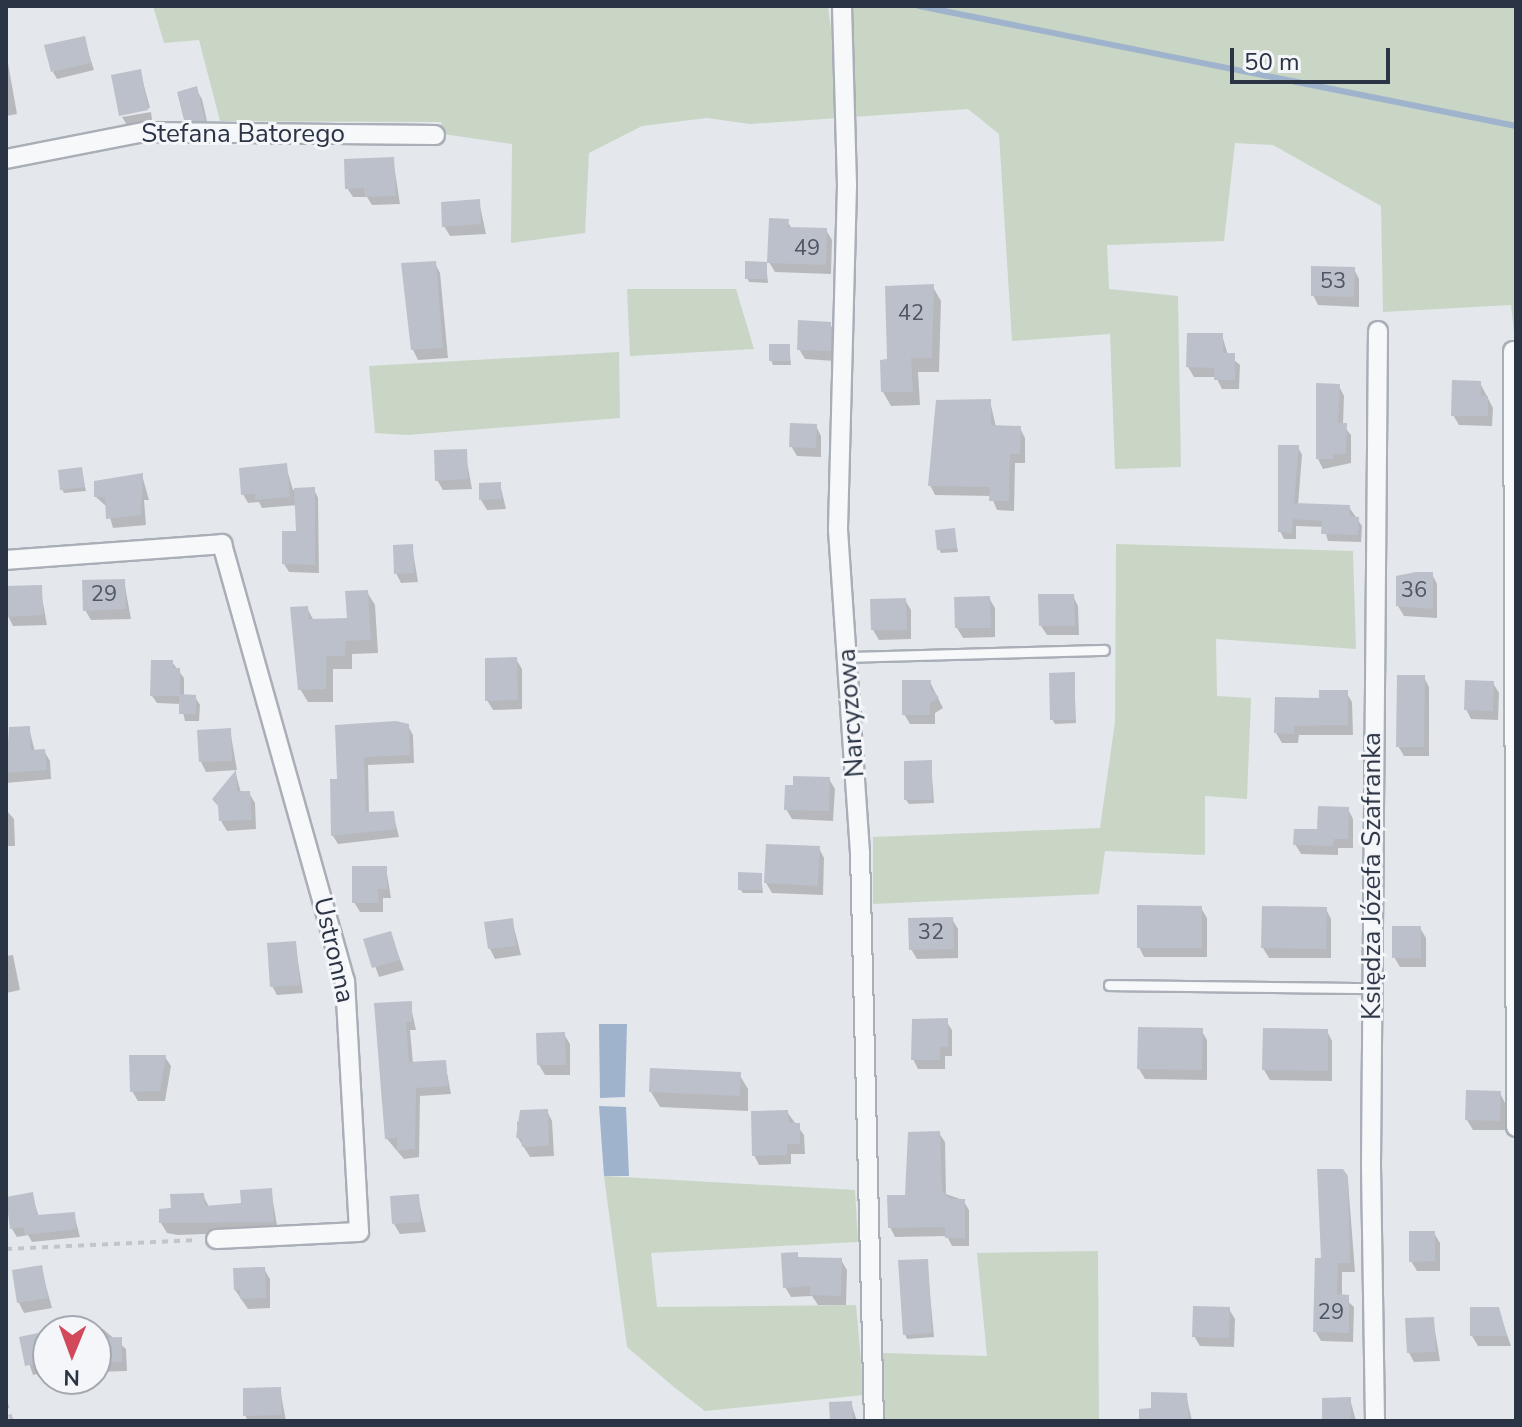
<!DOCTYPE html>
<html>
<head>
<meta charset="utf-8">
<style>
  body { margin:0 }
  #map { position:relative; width:1522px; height:1427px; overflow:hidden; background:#e4e7ec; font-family:"Nunito Sans",sans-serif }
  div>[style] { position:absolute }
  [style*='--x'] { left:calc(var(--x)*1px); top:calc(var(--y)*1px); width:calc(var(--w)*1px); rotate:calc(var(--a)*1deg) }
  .green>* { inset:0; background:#c9d6c5 }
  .water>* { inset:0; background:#9fb4cc }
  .shadow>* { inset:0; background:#0003 }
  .stream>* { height:6px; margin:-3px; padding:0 3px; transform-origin:3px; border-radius:3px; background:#9fb4cc }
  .building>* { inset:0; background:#bbc0ca }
  .path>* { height:4px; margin-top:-2px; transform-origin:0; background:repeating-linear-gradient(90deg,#c2c5cb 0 6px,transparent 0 12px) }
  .roads { filter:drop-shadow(2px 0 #a9aeb7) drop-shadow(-2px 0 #a9aeb7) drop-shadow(0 2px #a9aeb7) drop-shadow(0 -2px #a9aeb7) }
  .service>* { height:9px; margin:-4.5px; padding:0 4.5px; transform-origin:4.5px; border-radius:4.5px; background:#f7f8fa }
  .minor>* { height:18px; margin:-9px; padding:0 9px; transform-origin:9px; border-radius:9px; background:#f7f8fa }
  span { translate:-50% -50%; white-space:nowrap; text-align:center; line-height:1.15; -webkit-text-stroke:6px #f4f6f9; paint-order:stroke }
  .number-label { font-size:22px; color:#4f5766 }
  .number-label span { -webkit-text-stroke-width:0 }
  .street-label { font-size:26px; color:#2b3445 }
  .frame { position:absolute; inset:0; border:8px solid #2b3445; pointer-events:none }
  .north { position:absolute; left:32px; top:1315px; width:80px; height:80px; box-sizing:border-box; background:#f4f6f9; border:2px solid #a4a8b1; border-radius:50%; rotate:181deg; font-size:22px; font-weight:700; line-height:32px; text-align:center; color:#2b3445 }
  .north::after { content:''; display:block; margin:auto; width:28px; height:36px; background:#d1495b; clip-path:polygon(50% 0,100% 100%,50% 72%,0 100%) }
  .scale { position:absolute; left:1230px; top:48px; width:160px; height:36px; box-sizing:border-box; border:4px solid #2b3445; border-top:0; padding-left:10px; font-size:24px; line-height:28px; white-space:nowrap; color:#2b3445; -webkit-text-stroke:6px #f4f6f9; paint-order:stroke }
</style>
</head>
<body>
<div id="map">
  <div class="green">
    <i style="clip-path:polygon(153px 6px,828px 6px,838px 86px,845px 6px,1516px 6px,1516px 350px,1511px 305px,1383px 312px,1381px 206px,1273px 145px,1235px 143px,1224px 241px,1107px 245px,1109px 289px,1178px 296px,1181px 467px,1115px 469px,1110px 334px,1012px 341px,999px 134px,968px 109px,750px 124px,707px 118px,642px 126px,589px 153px,585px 233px,511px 243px,512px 144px,443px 134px,441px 122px,220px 121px,199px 40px,164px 43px)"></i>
    <i style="clip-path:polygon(627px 289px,736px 289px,754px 349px,630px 356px)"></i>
    <i style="clip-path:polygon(619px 352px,620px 418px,407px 435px,375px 433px,369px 366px)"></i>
    <i style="clip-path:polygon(1116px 544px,1353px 551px,1356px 649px,1216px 639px,1217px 696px,1251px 698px,1247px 799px,1205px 796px,1205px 855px,1105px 851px,1099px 894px,873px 904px,873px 837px,1100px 828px,1115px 722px)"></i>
    <i style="clip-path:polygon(604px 1176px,855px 1190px,858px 1242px,651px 1253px,657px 1307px,856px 1305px,864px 1395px,705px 1411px,674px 1387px,627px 1347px)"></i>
    <i style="clip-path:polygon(1098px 1251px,1099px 1421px,885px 1421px,883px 1353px,987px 1356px,977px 1253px)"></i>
  </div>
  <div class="water">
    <i style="clip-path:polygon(627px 1024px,625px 1097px,600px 1098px,599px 1024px)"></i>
    <i style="clip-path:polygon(599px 1106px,626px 1107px,629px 1176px,604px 1176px)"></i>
  </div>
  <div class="shadow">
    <i style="clip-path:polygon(84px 39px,94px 70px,57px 79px,53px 72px)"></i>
    <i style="clip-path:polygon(6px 52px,17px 114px,6px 116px)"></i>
    <i style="clip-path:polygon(140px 71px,150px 108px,121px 113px)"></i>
    <i style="clip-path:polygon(196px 89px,202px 99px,209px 130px,192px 130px,186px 120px)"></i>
    <i style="clip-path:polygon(151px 112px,152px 120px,127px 125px,122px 117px)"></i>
    <i style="clip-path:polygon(393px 159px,400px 204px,372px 205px,367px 197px,353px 197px,347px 188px)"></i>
    <i style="clip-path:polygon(479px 201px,486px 234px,450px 236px,444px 226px)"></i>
    <i style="clip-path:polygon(787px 221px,792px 229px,826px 230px,832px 240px,831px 274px,775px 272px,769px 262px)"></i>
    <i style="clip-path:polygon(435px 263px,440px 273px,448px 358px,418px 360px,413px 350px)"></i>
    <i style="clip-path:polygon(766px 264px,768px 283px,749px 282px,747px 278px)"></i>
    <i style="clip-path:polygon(1354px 269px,1359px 279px,1359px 307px,1318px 305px,1313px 295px)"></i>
    <i style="clip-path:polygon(933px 287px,941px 301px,939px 372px,918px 372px,920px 405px,891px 406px,883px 392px,889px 361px)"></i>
    <i style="clip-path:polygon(830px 324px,836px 334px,835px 361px,805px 359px,799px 349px)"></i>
    <i style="clip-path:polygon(1222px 335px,1228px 355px,1240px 365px,1239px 389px,1222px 389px,1216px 377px,1194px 377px,1188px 367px)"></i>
    <i style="clip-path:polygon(789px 346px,791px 365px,773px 365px,771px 360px)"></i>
    <i style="clip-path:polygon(1480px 383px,1493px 408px,1492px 426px,1459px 425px,1453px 415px)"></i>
    <i style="clip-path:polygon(1339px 386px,1344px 396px,1343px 425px,1351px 435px,1351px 463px,1323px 469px,1318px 459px)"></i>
    <i style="clip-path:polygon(990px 401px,996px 427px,1020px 428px,1025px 438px,1025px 463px,1015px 463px,1014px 511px,997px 510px,991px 496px,935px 495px,930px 485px)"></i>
    <i style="clip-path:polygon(816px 426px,821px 436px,821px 457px,797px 456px,791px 446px)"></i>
    <i style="clip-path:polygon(1298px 447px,1302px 455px,1298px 505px,1349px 507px,1362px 526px,1361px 542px,1328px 541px,1324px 527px,1296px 526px,1296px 539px,1284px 539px,1280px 531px)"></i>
    <i style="clip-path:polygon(465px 451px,472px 489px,443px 490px,437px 480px)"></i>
    <i style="clip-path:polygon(286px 466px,293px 490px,314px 489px,318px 498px,319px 573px,289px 572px,284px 564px,298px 533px,297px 505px,262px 508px,259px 502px,248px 503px,243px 494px)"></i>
    <i style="clip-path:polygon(81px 469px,86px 491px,64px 493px,62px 489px)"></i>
    <i style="clip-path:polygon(142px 475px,149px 500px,144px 500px,146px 525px,113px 528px,107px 507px,96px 497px)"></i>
    <i style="clip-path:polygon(500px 484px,506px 509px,487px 510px,481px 500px)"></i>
    <i style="clip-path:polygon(954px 530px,958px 552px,941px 553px,939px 549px)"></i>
    <i style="clip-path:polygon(412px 546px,418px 582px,401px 583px,396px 573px)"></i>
    <i style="clip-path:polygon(1432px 574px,1437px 584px,1437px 618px,1404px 616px,1398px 606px)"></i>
    <i style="clip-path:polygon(124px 581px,131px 619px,91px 620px,85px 610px)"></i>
    <i style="clip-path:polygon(40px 587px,47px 625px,13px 626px,8px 616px)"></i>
    <i style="clip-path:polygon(367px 592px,375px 605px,378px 653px,352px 654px,352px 669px,333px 669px,333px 702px,308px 702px,300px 689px,307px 608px,314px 621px,349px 619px)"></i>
    <i style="clip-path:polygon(1073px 596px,1078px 606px,1079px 635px,1047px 635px,1041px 626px)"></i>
    <i style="clip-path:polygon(989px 598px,995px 608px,995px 637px,963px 638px,957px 628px)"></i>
    <i style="clip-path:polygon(905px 600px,911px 610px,911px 639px,879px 640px,873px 630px)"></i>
    <i style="clip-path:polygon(516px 659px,522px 669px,522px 709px,493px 710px,487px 700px)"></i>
    <i style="clip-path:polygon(172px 662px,184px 678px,184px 697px,195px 697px,200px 705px,199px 721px,185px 721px,181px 704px,157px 703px,152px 696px)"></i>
    <i style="clip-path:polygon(1074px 674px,1076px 723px,1055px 724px,1052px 719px)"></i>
    <i style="clip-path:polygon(1424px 677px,1429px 687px,1429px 756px,1404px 756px,1398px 746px)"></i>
    <i style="clip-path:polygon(930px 682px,943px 708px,935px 713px,935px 724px,910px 724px,904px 714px)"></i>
    <i style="clip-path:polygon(1493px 683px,1499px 693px,1498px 720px,1471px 719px,1466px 709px)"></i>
    <i style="clip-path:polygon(1346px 692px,1352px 702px,1353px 735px,1299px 735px,1298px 743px,1282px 743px,1276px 733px,1321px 701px)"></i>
    <i style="clip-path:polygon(337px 726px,408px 726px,413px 735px,414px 763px,368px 765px,369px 814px,393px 813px,399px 837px,338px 844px,333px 836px,340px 781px)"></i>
    <i style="clip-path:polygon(29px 728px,35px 752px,44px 751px,50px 761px,51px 779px,6px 783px,6px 753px,12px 753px)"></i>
    <i style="clip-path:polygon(230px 730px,237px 770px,206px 772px,201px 762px)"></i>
    <i style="clip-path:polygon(931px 762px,934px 803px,909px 804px,906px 800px)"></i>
    <i style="clip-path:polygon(236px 774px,241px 793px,249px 793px,255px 803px,256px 829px,227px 831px,221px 821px)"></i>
    <i style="clip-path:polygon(829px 779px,835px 789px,833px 821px,792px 819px,786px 809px)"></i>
    <i style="clip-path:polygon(1348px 809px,1353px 819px,1353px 848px,1338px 848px,1338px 855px,1301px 854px,1295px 844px)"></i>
    <i style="clip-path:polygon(6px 810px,14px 819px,15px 846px,6px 846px)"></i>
    <i style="clip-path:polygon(819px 848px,824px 858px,823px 895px,772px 893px,766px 883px)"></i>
    <i style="clip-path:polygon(386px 868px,391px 898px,383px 898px,383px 912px,360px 912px,354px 902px)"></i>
    <i style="clip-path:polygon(761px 875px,763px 893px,743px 893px,740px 889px)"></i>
    <i style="clip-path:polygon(1201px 908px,1207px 918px,1207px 957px,1144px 957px,1139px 947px)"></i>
    <i style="clip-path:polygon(1326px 909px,1331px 919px,1331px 958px,1269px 958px,1263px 948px)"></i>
    <i style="clip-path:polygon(952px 919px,958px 929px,958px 958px,917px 959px,911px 949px)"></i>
    <i style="clip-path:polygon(512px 920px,521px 955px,495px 959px,490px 949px)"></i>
    <i style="clip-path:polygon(1420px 928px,1426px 938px,1426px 967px,1400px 967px,1394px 957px)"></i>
    <i style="clip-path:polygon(390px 933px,404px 970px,379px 977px,366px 941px)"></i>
    <i style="clip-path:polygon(295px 943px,303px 993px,277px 995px,272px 986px)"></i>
    <i style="clip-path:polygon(13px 955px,20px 990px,6px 993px,6px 956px)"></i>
    <i style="clip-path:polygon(410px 1003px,416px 1030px,410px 1030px,413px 1064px,445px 1062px,451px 1094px,420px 1096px,419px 1157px,404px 1159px,387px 1139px,377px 1005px)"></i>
    <i style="clip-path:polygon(946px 1021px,952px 1030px,952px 1056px,945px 1056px,945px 1069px,918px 1069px,913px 1059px)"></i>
    <i style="clip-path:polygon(1201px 1030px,1207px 1040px,1207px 1080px,1145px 1079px,1139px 1069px)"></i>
    <i style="clip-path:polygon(1327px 1031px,1332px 1041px,1332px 1081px,1270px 1080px,1264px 1070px)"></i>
    <i style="clip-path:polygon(564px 1034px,570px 1044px,570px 1075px,545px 1075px,539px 1065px)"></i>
    <i style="clip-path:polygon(165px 1057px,171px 1066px,165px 1101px,138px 1101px,132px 1091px)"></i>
    <i style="clip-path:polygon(739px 1074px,748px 1089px,748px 1111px,660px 1107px,651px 1092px)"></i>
    <i style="clip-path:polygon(1500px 1093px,1505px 1103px,1505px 1130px,1473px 1130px,1467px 1120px)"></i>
    <i style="clip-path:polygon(547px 1111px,552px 1121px,554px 1156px,530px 1157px,518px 1138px,517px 1122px)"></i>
    <i style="clip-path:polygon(787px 1112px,804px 1135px,805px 1154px,791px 1154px,791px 1164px,759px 1165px,754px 1155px)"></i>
    <i style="clip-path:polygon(939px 1133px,945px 1142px,946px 1194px,963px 1200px,969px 1210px,969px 1246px,952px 1246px,947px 1236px,895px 1237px,890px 1227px)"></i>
    <i style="clip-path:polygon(1348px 1181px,1355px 1272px,1342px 1272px,1342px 1296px,1354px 1307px,1353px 1342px,1321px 1341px,1315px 1331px,1323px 1260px)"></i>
    <i style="clip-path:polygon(271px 1190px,278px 1231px,178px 1235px,167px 1233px,161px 1223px,173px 1210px,203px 1195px,209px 1207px,243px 1205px)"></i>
    <i style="clip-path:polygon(32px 1195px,39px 1217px,74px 1214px,80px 1237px,32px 1242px,28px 1235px,17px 1237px,12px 1229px)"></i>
    <i style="clip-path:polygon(418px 1196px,426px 1232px,400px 1234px,394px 1224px)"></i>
    <i style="clip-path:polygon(1434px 1233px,1440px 1243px,1440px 1271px,1417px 1271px,1411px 1261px)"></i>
    <i style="clip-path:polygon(796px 1254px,799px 1259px,841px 1260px,847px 1270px,846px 1305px,818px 1305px,812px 1296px,791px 1297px,785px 1287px)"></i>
    <i style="clip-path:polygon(927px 1261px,934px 1337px,907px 1339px,905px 1334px)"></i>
    <i style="clip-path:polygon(41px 1268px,52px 1308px,24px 1313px,19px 1303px)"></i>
    <i style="clip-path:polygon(264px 1269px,270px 1279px,270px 1308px,248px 1309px,235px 1290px)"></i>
    <i style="clip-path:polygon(1229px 1309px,1235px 1319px,1234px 1347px,1200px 1346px,1194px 1336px)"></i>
    <i style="clip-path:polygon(1498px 1309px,1511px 1346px,1478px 1346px,1472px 1336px)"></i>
    <i style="clip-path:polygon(1433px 1319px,1440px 1361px,1414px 1362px,1409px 1353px)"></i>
    <i style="clip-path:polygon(103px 1329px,126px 1349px,127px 1371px,96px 1372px,96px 1331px,87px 1330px)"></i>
    <i style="clip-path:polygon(48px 1337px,48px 1372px,33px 1375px,21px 1339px)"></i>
    <i style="clip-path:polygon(280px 1389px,286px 1421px,248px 1421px,245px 1415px)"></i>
    <i style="clip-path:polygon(1186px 1395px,1192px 1421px,1153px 1421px)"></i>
    <i style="clip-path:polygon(1350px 1399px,1356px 1421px,1324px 1421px)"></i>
    <i style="clip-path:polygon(851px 1403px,857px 1421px,832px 1421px)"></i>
  </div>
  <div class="stream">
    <i style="--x:919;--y:6;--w:609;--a:11.37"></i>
  </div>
  <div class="building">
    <i style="clip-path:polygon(85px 36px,91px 63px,51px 72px,44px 45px)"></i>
    <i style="clip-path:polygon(141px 69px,148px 110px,119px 116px,111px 75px)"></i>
    <i style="clip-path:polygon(197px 86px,205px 121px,184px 120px,177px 92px)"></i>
    <i style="clip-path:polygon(394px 157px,396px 196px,365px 197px,364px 188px,345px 189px,344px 159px)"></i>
    <i style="clip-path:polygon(480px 199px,481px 224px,442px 227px,441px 202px)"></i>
    <i style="clip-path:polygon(769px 218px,789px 219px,788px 227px,827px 228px,826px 265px,767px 263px)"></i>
    <i style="clip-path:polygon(436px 261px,443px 348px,411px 350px,401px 263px)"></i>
    <i style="clip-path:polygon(745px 261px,767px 262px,767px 279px,745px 279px)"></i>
    <i style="clip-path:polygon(1311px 266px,1355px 267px,1354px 297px,1311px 296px)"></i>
    <i style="clip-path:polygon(934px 284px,932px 358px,911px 358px,913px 392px,881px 392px,880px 360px,887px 359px,885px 286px)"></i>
    <i style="clip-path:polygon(798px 320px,831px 322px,831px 351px,797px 350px)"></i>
    <i style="clip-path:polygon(1187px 333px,1223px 333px,1223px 353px,1235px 353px,1235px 380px,1214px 380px,1214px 368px,1186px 367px)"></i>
    <i style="clip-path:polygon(769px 344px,790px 344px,790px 361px,769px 361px)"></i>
    <i style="clip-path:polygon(1452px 380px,1481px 381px,1481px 396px,1488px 396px,1488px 416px,1451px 416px)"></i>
    <i style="clip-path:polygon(1316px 383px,1340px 384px,1338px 423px,1347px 423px,1346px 454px,1333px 454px,1333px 459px,1316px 459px)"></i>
    <i style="clip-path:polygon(991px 399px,991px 425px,1021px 426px,1020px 454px,1010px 454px,1009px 501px,989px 501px,990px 487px,928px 486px,936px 400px)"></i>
    <i style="clip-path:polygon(790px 423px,817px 424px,816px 448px,789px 447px)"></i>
    <i style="clip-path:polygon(1278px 445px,1299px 445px,1294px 503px,1350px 505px,1350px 516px,1359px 517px,1358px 535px,1321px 534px,1322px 521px,1293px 519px,1292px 533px,1278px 532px)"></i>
    <i style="clip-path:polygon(467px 449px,468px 479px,435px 481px,434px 450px)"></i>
    <i style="clip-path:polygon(287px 463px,290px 497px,255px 500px,255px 494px,241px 495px,239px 468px)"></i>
    <i style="clip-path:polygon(82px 467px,85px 487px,60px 490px,58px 470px)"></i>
    <i style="clip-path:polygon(143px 473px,141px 515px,106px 519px,105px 497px,94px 497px,94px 481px)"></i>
    <i style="clip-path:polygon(501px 482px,501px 499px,479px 500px,479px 483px)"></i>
    <i style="clip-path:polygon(315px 487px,315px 565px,282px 564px,282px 531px,296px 531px,294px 488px)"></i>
    <i style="clip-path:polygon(955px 528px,957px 548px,937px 550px,935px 530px)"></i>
    <i style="clip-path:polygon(413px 544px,414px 573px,394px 574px,393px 545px)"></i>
    <i style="clip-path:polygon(1416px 572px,1433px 572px,1433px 609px,1396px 606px,1396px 576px)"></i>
    <i style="clip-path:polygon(125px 579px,126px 609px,83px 611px,82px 580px)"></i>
    <i style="clip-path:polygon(42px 585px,43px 615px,6px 617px,6px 586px)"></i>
    <i style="clip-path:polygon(368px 590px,371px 640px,346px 641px,345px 656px,326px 656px,326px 689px,298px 690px,290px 607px,308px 606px,309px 619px,347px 618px,345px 591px)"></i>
    <i style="clip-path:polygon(1038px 594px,1074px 594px,1075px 626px,1039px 626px)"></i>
    <i style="clip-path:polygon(990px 596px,991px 628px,955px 628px,954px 597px)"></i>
    <i style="clip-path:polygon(906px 598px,907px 630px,871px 630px,870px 599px)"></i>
    <i style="clip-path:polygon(517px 657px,518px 700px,485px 701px,485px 658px)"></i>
    <i style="clip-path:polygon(151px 660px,173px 660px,173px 668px,180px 668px,180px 694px,196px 695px,196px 714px,179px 714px,179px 696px,150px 696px)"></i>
    <i style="clip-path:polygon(1075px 672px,1075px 720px,1050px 720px,1049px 673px)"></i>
    <i style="clip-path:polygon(1397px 675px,1425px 675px,1424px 747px,1396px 747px)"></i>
    <i style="clip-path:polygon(902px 680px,931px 680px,930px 689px,939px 697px,930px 703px,930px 715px,902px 715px)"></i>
    <i style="clip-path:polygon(1465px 680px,1494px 681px,1493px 711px,1464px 710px)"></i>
    <i style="clip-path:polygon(1319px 690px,1348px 690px,1348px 725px,1294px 726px,1294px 734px,1274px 733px,1275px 697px,1319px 698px)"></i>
    <i style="clip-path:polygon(396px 721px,409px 724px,410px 755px,364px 757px,366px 812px,394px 811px,396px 829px,331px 836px,330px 779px,337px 779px,335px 725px)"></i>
    <i style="clip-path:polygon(30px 726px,31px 750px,45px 749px,47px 770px,6px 773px,9px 727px)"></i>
    <i style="clip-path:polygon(231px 728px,232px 761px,199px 762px,197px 730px)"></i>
    <i style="clip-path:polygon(932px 760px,932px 800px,904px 800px,904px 761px)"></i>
    <i style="clip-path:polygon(236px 770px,237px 791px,250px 791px,252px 820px,219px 821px,218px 806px,212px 799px)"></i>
    <i style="clip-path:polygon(793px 776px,830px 777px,829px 811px,784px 810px,785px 785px,793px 785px)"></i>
    <i style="clip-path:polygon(1318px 806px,1349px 807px,1348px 839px,1334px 839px,1333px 846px,1293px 845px,1294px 829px,1317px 829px)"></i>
    <i style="clip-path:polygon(766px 844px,820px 846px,818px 886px,764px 883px)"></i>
    <i style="clip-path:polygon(352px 866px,387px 866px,387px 889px,378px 889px,379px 903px,352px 903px)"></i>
    <i style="clip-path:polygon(738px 872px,762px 873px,762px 890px,738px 890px)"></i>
    <i style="clip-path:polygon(1137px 905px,1202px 906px,1202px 948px,1137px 948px)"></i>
    <i style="clip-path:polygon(1262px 906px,1327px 907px,1326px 949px,1261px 948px)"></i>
    <i style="clip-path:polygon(953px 917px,954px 949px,909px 950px,908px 918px)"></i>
    <i style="clip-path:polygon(513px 918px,516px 946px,488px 949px,484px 922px)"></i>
    <i style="clip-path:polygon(1392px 926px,1421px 926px,1421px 958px,1392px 958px)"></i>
    <i style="clip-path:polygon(391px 931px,400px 960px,372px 968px,363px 939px)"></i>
    <i style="clip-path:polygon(296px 941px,300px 985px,270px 987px,267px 943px)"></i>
    <i style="clip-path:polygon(412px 1001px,412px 1022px,406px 1022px,409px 1062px,446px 1060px,448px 1086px,416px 1088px,415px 1149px,397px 1151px,397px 1138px,385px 1139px,374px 1003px)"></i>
    <i style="clip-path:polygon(948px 1018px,948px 1047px,940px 1047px,940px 1060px,911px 1060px,912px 1019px)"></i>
    <i style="clip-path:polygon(1138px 1027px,1203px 1028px,1202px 1070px,1137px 1069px)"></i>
    <i style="clip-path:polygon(1263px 1028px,1328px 1029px,1328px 1071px,1262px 1070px)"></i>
    <i style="clip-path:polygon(565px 1032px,566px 1065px,537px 1065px,536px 1033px)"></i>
    <i style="clip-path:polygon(129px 1055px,166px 1055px,160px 1091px,130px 1092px)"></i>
    <i style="clip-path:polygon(650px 1068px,741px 1072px,740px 1096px,649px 1092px)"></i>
    <i style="clip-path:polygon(1466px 1090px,1501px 1091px,1500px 1121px,1465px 1120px)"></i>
    <i style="clip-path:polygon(548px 1109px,549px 1146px,522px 1147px,521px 1138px,516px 1138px,520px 1110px)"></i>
    <i style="clip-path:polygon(788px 1110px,789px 1123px,800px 1123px,800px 1144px,787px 1144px,787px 1155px,752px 1156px,751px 1111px)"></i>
    <i style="clip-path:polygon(940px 1131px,942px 1191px,950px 1199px,965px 1199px,965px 1238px,945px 1238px,945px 1227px,888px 1228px,887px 1195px,905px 1195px,908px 1132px)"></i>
    <i style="clip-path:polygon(1317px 1169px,1343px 1169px,1348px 1176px,1350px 1263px,1338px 1263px,1337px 1294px,1349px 1295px,1349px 1333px,1313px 1332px,1315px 1258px,1321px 1258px)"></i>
    <i style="clip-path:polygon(272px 1188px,274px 1222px,159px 1223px,159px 1209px,171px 1208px,170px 1194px,204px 1193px,205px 1206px,241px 1203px,240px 1190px)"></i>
    <i style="clip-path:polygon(33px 1192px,37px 1215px,75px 1212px,76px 1229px,25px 1235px,24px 1227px,10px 1229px,6px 1197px)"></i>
    <i style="clip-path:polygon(419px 1194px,421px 1222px,392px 1224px,390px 1196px)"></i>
    <i style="clip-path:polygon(1409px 1231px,1435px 1231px,1435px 1261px,1409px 1262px)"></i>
    <i style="clip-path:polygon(798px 1252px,798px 1257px,842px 1258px,841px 1296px,810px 1295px,810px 1286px,783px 1288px,781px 1253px)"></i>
    <i style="clip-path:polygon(928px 1259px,932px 1333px,903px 1335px,898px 1260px)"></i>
    <i style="clip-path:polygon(42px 1265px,48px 1298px,17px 1303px,12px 1270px)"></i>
    <i style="clip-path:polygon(265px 1267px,266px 1298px,240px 1299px,240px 1290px,234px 1290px,233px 1268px)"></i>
    <i style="clip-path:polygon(1193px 1306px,1230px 1307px,1229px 1338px,1192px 1337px)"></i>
    <i style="clip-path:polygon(1470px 1307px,1499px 1307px,1507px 1336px,1470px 1336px)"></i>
    <i style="clip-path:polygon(1434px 1317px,1436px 1352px,1407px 1353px,1405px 1318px)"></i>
    <i style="clip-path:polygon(48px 1331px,48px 1361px,25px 1366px,19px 1337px)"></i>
    <i style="clip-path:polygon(122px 1337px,122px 1362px,96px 1363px,96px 1338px)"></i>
    <i style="clip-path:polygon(281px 1387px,282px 1415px,243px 1416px,243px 1388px)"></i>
    <i style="clip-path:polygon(1151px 1392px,1187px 1393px,1189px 1421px,1139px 1421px,1139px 1409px,1151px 1408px)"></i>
    <i style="clip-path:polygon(1351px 1397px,1351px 1421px,1322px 1421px,1322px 1398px)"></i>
    <i style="clip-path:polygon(852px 1401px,853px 1421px,830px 1421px,829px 1402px)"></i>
  </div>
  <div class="path">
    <i style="--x:6;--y:1249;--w:191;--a:-2.7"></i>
    <i style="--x:6;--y:1403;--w:19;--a:72"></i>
  </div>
  <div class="roads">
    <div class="service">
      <i style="--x:847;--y:657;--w:257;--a:-1.6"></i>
      <i style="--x:1109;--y:985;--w:263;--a:0.7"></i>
    </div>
    <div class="minor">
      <i style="--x:842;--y:6;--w:179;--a:88.4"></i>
      <i style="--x:847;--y:185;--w:345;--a:91.5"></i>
      <i style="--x:838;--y:530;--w:324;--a:86.1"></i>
      <i style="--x:860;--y:853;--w:568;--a:88.59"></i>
      <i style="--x:6;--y:159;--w:141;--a:-11.1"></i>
      <i style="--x:144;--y:132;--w:291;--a:0.6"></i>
      <i style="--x:1513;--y:351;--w:776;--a:89.78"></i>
      <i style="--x:6;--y:560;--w:217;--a:-4.2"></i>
      <i style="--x:222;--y:544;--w:454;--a:74.3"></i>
      <i style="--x:345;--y:981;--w:251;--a:86.8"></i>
      <i style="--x:359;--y:1232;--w:143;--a:177.2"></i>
      <i style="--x:1375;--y:1421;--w:256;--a:-90.9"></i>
      <i style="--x:1371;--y:1165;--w:834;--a:-89.52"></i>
    </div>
  </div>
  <div class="number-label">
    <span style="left:807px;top:249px">49</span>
    <span style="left:1333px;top:282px">53</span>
    <span style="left:911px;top:314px">42</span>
    <span style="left:1414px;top:591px">36</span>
    <span style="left:104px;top:595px">29</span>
    <span style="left:931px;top:933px">32</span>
    <span style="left:1331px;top:1313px">29</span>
  </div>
  <div class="street-label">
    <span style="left:243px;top:134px">Stefana Batorego</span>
    <span style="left:851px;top:713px;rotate:-94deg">Narcyzowa</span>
    <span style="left:1372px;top:876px;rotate:-90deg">Księdza Józefa Szafranka</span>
    <span style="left:334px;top:950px;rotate:77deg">Ustronna</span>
  </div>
  <div class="frame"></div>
  <div class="north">N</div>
  <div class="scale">50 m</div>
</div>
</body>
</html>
